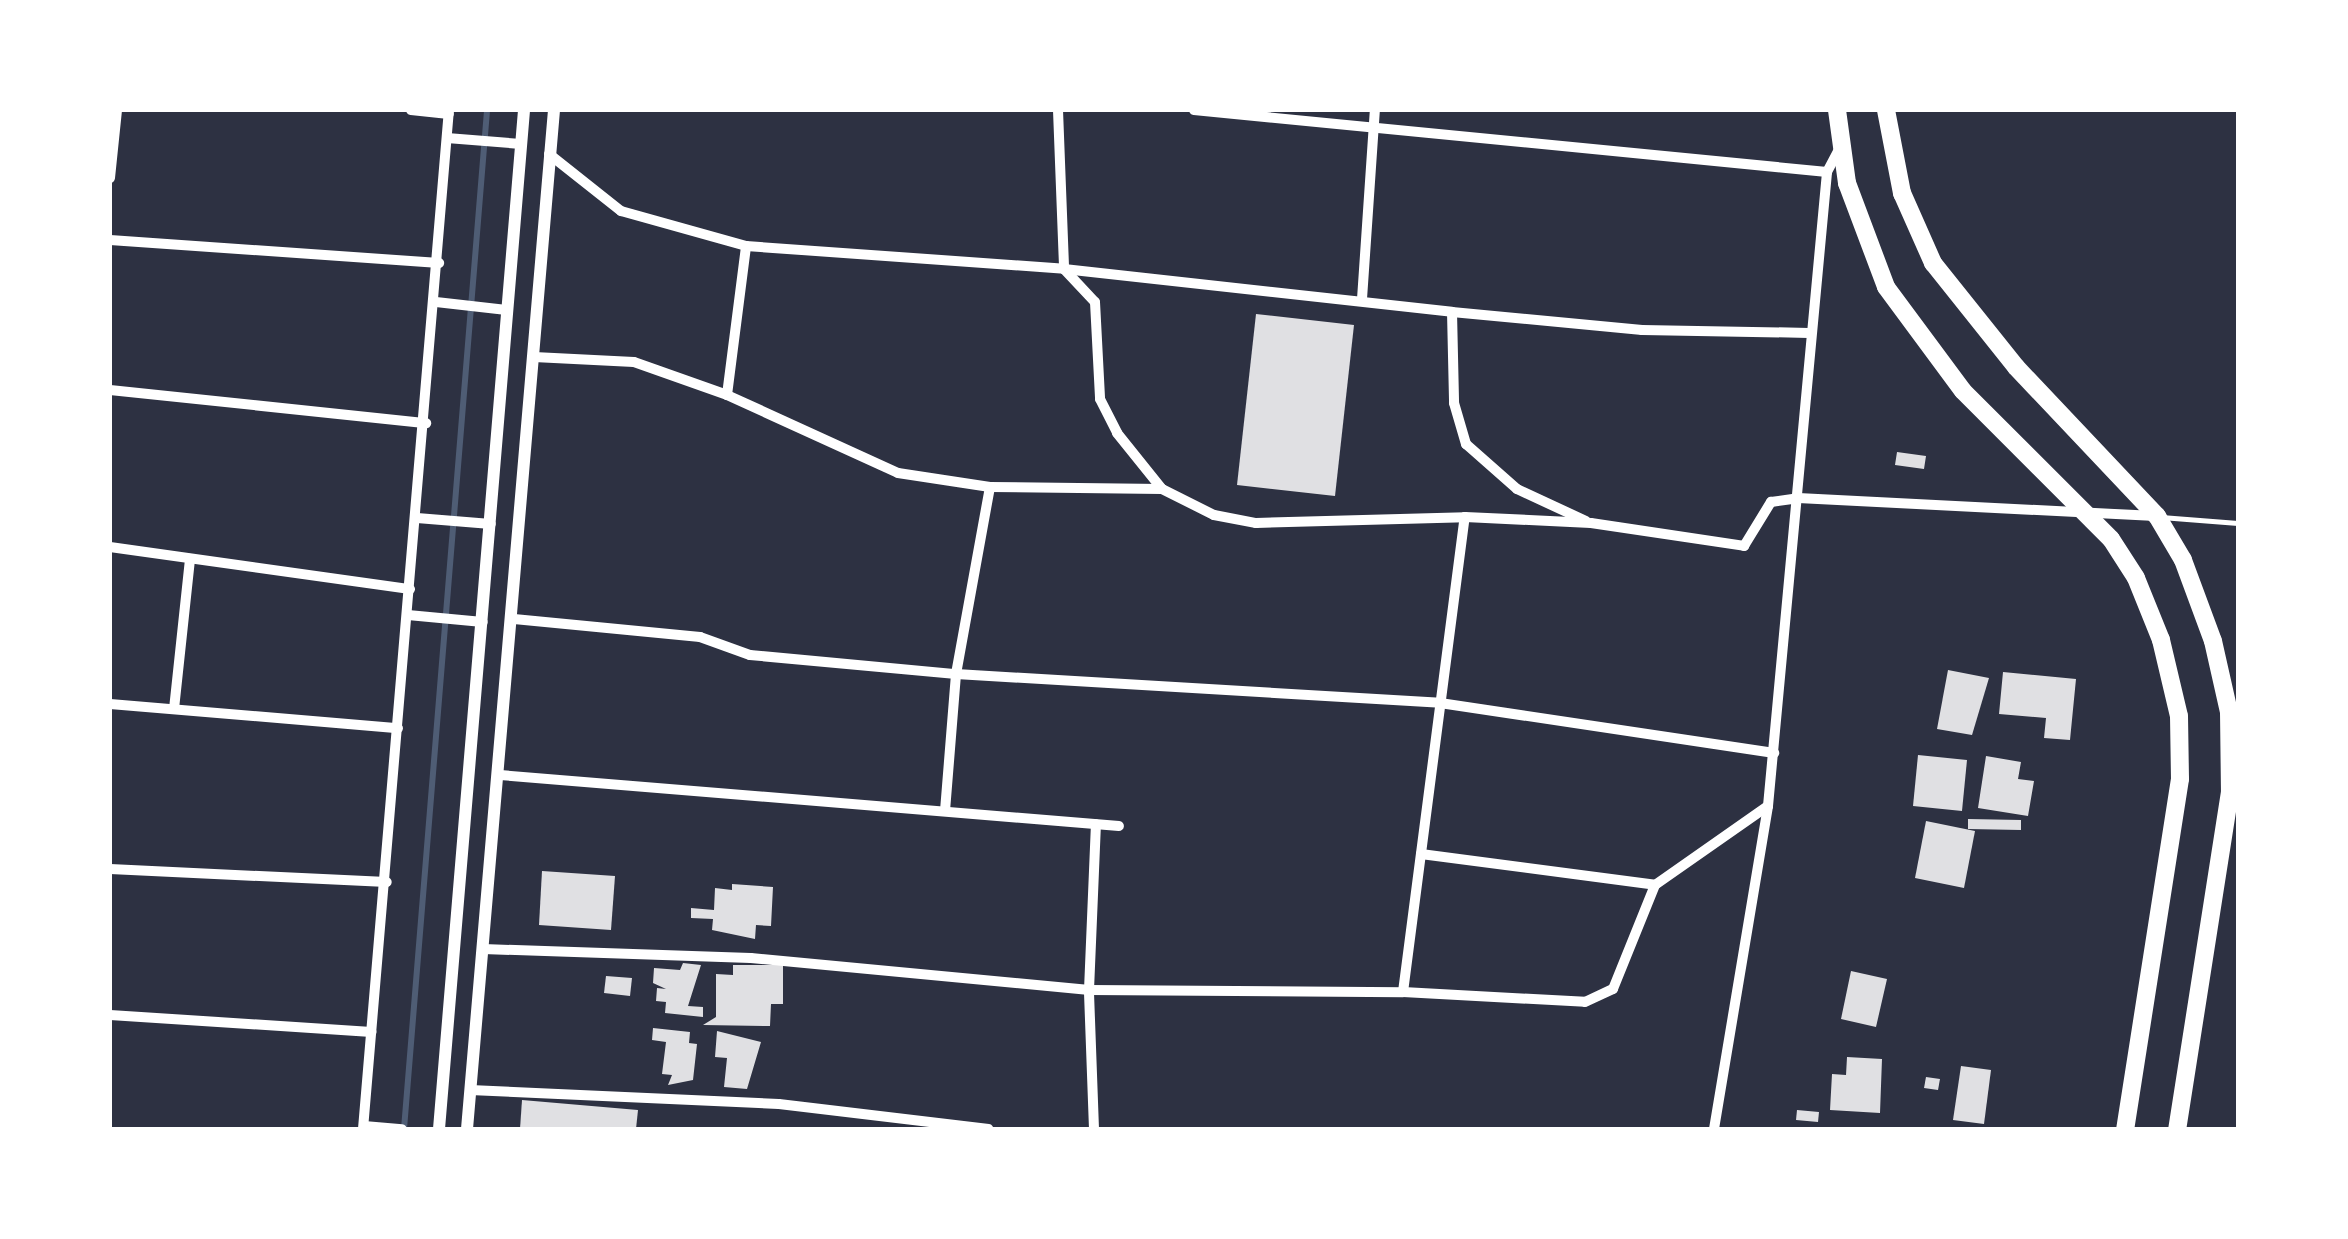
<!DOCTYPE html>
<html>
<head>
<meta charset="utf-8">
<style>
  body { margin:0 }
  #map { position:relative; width:2348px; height:1239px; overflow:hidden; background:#2d3142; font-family:"Sofia Sans Condensed",sans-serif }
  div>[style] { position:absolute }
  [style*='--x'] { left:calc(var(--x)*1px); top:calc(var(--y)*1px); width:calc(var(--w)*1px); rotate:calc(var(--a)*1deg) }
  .stream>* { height:6px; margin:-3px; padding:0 3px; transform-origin:3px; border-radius:3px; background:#4f5d75 }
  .building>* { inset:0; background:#e0e0e3 }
  .service>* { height:5px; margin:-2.5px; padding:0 2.5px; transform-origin:2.5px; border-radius:2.5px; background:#fff }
  .minor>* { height:10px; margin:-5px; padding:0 5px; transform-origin:5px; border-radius:5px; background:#fff }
  .tertiary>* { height:12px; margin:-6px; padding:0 6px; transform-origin:6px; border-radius:6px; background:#fff }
  .trunk>* { height:18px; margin:-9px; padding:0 9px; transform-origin:9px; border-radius:9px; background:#fff }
  span { translate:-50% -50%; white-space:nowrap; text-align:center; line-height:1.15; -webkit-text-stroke:8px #fff; paint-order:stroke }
  .frame { position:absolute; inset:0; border:112px solid #fff; pointer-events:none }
</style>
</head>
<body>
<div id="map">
  <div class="stream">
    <i style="--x:404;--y:1129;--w:1022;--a:-85.34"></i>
  </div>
  <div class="building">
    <i style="clip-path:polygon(1256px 314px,1354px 325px,1335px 496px,1237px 485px)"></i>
    <i style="clip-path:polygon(1897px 452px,1926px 456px,1924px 469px,1895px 465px)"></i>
    <i style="clip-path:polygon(1948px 670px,1989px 678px,1972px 735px,1937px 729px)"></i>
    <i style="clip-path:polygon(2003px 672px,2076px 679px,2070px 740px,2044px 738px,2046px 718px,1999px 714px)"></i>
    <i style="clip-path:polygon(1918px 755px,1967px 760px,1962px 811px,1913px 806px)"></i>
    <i style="clip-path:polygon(1986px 756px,2021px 762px,2018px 779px,2034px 781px,2028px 816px,1978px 808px)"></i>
    <i style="clip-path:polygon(1968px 819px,2021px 820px,2021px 830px,1968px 829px)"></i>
    <i style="clip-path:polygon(1926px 821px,1975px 831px,1964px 888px,1915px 878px)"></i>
    <i style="clip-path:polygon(542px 871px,615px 876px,611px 930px,539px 925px)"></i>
    <i style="clip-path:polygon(732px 884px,773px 887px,771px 926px,756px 925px,755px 939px,712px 930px,713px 919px,691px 918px,691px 908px,714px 910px,715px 888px,732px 890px)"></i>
    <i style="clip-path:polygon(683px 963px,701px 965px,688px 1006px,703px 1007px,703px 1017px,665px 1013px,666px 1002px,656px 1001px,657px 988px,666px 989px,653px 983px,654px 968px,680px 970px)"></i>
    <i style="clip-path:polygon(733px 965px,783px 965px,783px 1004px,771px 1004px,770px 1026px,703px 1025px,716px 1017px,716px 974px,733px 975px)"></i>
    <i style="clip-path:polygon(1851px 971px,1887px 979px,1876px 1027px,1841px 1019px)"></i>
    <i style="clip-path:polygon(606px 976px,632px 978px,630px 996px,604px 993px)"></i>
    <i style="clip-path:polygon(653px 1028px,690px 1032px,689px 1043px,697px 1044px,693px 1080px,668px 1085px,672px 1075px,662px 1074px,666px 1042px,652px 1040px)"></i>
    <i style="clip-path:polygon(717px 1031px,761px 1042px,747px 1089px,724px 1087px,727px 1058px,715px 1057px)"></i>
    <i style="clip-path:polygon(1847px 1057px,1882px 1059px,1880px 1113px,1830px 1110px,1832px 1074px,1846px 1075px)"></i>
    <i style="clip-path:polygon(1961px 1066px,1991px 1070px,1984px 1124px,1953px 1120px)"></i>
    <i style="clip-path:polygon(1926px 1077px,1940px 1079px,1938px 1090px,1924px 1088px)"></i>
    <i style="clip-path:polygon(522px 1100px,638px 1110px,636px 1129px,520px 1129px)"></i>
    <i style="clip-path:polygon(1797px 1110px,1819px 1112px,1818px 1122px,1796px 1120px)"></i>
  </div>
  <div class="service">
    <i style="--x:2161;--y:517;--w:77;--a:4.5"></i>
  </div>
  <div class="minor">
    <i style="--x:411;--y:110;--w:38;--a:6"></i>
    <i style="--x:1058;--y:110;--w:159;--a:87.8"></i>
    <i style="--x:1064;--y:269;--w:45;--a:46.8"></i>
    <i style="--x:1095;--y:302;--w:97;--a:87"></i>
    <i style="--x:1100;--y:399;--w:38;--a:63"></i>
    <i style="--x:1117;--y:433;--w:72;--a:51.2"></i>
    <i style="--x:1162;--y:489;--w:58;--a:26.6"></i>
    <i style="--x:1214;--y:515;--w:43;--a:10.8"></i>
    <i style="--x:1256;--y:523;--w:209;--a:-1.6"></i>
    <i style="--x:1465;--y:517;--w:126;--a:2.7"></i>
    <i style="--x:1591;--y:523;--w:155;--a:8.5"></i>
    <i style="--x:1744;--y:546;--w:52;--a:-58.5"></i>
    <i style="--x:1771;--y:502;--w:27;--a:-8"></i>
    <i style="--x:1798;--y:498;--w:358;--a:2.9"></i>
    <i style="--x:1194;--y:110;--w:636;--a:5.59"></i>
    <i style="--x:447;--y:138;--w:74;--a:4.6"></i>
    <i style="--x:549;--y:154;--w:92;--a:38.4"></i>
    <i style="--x:621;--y:211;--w:130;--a:15.6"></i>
    <i style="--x:746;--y:246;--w:319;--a:4.1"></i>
    <i style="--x:1064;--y:269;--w:390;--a:6.3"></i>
    <i style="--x:1452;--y:312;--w:91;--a:88.7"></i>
    <i style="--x:1454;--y:403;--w:43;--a:73.7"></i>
    <i style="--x:1466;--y:444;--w:68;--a:41.4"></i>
    <i style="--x:1517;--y:489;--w:76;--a:24.9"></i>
    <i style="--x:110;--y:178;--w:68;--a:-84.1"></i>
    <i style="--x:110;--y:240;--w:330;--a:4"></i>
    <i style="--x:1362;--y:299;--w:189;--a:-86.1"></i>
    <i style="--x:436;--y:302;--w:71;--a:6.4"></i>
    <i style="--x:1452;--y:312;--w:191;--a:5.4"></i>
    <i style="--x:1642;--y:330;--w:167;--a:1"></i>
    <i style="--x:534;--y:357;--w:100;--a:2.9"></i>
    <i style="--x:634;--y:362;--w:99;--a:19.5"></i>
    <i style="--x:727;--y:395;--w:188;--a:24.5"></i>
    <i style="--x:898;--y:473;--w:93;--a:8.7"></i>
    <i style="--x:990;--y:487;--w:172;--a:0.7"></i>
    <i style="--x:110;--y:390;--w:318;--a:6"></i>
    <i style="--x:727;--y:395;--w:150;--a:-82.7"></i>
    <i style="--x:417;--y:518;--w:74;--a:4.6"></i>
    <i style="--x:110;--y:547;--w:303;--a:8"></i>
    <i style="--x:408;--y:615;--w:75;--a:5.3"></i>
    <i style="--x:514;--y:619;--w:187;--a:5.5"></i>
    <i style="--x:700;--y:637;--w:53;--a:19.8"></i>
    <i style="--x:750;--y:655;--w:207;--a:5.3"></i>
    <i style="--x:956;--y:674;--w:485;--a:3.4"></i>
    <i style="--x:1440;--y:703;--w:338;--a:8.5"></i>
    <i style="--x:110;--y:704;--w:289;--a:4.8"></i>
    <i style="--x:174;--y:709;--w:151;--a:-83.9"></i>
    <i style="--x:500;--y:775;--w:621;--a:4.71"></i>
    <i style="--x:945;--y:811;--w:137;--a:-85.4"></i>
    <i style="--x:956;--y:674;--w:190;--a:-79.7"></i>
    <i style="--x:1421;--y:854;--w:236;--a:7.5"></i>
    <i style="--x:1655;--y:885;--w:138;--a:-35"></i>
    <i style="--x:110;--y:869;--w:277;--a:2.7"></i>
    <i style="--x:483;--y:949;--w:268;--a:1.9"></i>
    <i style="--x:751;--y:958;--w:340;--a:5.4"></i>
    <i style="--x:1089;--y:990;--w:314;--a:0.4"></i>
    <i style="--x:1403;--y:992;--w:182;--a:3.1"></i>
    <i style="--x:1585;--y:1002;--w:31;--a:-25"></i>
    <i style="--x:1613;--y:989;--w:112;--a:-68"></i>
    <i style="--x:1403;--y:992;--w:479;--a:-82.6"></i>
    <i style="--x:110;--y:1015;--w:262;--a:3.7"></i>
    <i style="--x:470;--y:1090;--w:309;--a:2.6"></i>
    <i style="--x:779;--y:1104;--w:211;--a:6.8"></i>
    <i style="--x:364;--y:1126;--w:38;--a:5"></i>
    <i style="--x:363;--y:1129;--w:1023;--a:-85.18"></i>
    <i style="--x:1094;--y:1129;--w:139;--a:-92.1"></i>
    <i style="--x:1089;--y:990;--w:166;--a:-87.6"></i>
    <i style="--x:1714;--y:1129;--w:327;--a:-80.5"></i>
    <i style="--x:1768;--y:806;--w:637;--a:-84.68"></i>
    <i style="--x:1827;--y:172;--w:27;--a:-62"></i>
  </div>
  <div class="tertiary">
    <i style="--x:439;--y:1129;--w:1023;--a:-85.23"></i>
    <i style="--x:467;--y:1129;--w:1023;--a:-85.12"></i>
  </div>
  <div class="trunk">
    <i style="--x:1837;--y:110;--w:74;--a:82.2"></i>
    <i style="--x:1847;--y:183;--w:111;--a:69.4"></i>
    <i style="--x:1886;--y:287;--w:129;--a:53.5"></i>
    <i style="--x:1963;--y:391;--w:209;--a:45"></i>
    <i style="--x:2111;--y:539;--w:46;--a:57.3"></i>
    <i style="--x:2136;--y:578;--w:67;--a:68"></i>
    <i style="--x:2161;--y:640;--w:78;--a:76.7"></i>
    <i style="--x:2179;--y:716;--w:63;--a:89.1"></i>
    <i style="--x:2180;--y:779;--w:354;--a:98.9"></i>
    <i style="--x:1886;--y:110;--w:85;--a:79.1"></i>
    <i style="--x:1902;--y:193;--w:77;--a:66.1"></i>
    <i style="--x:1933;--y:263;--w:133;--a:51.4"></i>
    <i style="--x:2016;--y:367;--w:205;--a:46.6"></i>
    <i style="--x:2157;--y:516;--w:51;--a:59.4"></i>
    <i style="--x:2183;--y:560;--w:86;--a:69.7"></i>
    <i style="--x:2213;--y:641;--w:73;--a:77.3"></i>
    <i style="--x:2229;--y:712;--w:80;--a:89.3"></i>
    <i style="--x:2230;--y:792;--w:341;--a:98.9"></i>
  </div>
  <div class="frame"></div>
</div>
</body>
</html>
